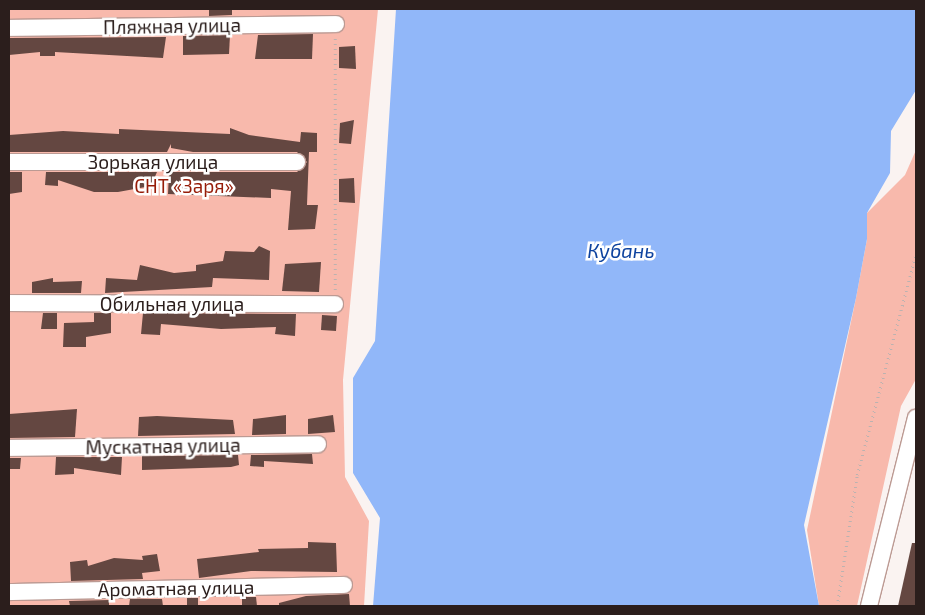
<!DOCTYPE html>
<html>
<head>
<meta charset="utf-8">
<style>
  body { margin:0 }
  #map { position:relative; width:925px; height:615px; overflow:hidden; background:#faf3f1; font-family:"Exo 2",sans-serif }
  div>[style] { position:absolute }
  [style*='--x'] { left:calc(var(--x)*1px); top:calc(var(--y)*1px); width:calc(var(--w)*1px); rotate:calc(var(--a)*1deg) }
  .green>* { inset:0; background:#f8b9ac }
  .water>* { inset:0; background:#91b7f9 }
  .building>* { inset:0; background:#644741 }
  .path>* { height:2.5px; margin-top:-1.25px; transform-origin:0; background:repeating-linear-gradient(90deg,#bbb2b0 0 1px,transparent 0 5px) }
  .roads { filter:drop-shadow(1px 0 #bc9a93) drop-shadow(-1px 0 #bc9a93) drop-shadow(0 1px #bc9a93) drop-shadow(0 -1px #bc9a93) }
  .minor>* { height:16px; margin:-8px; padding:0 8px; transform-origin:8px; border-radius:8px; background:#fff }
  span { translate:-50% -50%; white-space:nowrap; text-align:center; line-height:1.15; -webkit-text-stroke:5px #fff; paint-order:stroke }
  .street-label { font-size:19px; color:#2b1e1c }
  .park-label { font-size:19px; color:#961c08 }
  .water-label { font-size:20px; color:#0e439f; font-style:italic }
  .frame { position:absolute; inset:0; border:10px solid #2b1e1c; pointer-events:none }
</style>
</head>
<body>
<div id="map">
  <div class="green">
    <i style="clip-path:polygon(9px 9px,378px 9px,343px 380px,345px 477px,369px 521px,364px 606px,9px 606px)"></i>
    <i style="clip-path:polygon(916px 150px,916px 379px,901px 406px,857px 606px,819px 606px,807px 530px,856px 298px,867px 239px,867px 213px,905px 175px)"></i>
  </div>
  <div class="water">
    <i style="clip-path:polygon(396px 9px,916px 9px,916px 90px,891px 131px,890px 173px,867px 213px,867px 239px,856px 298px,804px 525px,819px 606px,373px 606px,380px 518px,353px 473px,353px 378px,375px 341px)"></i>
  </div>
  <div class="building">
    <i style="clip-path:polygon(209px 9px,232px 9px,232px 15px,209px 16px)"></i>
    <i style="clip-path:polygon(313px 34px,312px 59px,255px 59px,258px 35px)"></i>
    <i style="clip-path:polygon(230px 35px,229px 54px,183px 55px,183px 36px)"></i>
    <i style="clip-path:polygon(166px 37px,163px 58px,55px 52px,55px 56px,40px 56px,40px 52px,9px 55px,9px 38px)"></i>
    <i style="clip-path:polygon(355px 46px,356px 69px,339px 68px,339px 47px)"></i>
    <i style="clip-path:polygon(354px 120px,351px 144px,339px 143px,340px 123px)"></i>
    <i style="clip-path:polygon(230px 128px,249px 135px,300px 142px,301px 132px,317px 133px,317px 152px,309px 152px,307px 205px,318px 205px,315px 229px,288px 230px,291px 191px,271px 189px,271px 198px,168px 194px,169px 172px,297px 172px,307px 162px,297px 152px,193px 152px,171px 148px,171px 144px,167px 152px,9px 152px,9px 135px,63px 131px,119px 134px,119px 129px,230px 134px)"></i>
    <i style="clip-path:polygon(10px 172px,22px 172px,22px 192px,9px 194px)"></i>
    <i style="clip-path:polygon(46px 172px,157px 172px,151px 186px,118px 192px,94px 192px,58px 180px,58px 186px,45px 185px)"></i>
    <i style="clip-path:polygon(354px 178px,355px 203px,339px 202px,339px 179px)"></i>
    <i style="clip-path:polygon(259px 246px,270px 251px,269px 280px,213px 278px,212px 287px,105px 293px,106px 278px,137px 280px,140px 265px,174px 273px,196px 271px,196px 265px,223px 261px,225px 251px,254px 252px)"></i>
    <i style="clip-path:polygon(321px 262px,319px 292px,282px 291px,285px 264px)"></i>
    <i style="clip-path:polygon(53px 278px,53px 282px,82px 281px,81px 293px,32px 293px,32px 282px)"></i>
    <i style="clip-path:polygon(43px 313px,57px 313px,57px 329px,41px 329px)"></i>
    <i style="clip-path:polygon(94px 313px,111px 313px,111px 333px,86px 337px,86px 347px,63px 347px,64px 323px,94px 322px)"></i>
    <i style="clip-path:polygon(143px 313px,296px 314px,295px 336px,275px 334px,276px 327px,221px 329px,161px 324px,160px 335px,141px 334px)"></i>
    <i style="clip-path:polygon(322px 315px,337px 316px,336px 331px,321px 330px)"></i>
    <i style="clip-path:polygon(77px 409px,75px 437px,9px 438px,9px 414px)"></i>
    <i style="clip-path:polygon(286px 415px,286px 434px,252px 435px,253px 419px)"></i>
    <i style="clip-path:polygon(333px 415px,335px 432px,308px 434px,308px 419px)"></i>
    <i style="clip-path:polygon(157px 416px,233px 420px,235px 434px,138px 436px,139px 417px)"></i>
    <i style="clip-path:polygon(312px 454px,313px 464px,264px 461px,264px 467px,250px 466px,251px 455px)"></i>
    <i style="clip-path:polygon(238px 455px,239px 465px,231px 467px,142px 470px,142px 456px)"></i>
    <i style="clip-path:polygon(56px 457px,122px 457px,121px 475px,74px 468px,74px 474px,55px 475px)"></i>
    <i style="clip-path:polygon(9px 458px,21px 458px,20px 469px,9px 469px)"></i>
    <i style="clip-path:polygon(308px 542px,336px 543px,337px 572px,251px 571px,199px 578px,197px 559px,259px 552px,258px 549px,308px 548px)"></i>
    <i style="clip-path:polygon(912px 543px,916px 543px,916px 606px,898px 606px)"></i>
    <i style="clip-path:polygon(157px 554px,160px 571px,142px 573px,143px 579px,71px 581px,70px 562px,87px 560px,88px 566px,114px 558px,143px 560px,142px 556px)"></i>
    <i style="clip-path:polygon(349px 594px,350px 606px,279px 606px,279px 603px,306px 596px)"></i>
    <i style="clip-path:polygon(242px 597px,256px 597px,257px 606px,242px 606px)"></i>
    <i style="clip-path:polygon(187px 598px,198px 598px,198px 606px,187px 606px)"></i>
    <i style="clip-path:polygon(130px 599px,162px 599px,163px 606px,129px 606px)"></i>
    <i style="clip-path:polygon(109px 600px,109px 606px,70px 606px,69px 601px)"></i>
  </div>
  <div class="path">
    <i style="--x:335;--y:290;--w:252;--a:-90"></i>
    <i style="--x:837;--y:606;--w:133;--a:-81.3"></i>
    <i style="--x:857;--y:475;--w:230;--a:-75.1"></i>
  </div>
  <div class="roads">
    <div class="minor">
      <i style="--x:9;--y:28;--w:327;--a:-0.7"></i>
      <i style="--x:9;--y:162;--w:288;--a:0"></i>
      <i style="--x:9;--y:303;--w:326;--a:0.2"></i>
      <i style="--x:9;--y:448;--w:309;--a:-0.7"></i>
      <i style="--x:9;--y:592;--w:335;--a:-1.2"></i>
      <i style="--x:869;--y:606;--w:194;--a:-76"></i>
    </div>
  </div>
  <div class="street-label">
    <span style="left:172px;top:26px;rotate:-1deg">Пляжная улица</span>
    <span style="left:153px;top:162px">Зорькая улица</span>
    <span style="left:172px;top:304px">Обильная улица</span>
    <span style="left:163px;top:446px;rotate:-1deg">Мускатная улица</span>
    <span style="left:176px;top:588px;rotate:-1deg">Ароматная улица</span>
  </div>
  <div class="park-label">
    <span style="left:184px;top:186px">СНТ «Заря»</span>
  </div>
  <div class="water-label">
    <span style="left:621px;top:250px">Кубань</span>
  </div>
  <div class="frame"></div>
</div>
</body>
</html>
